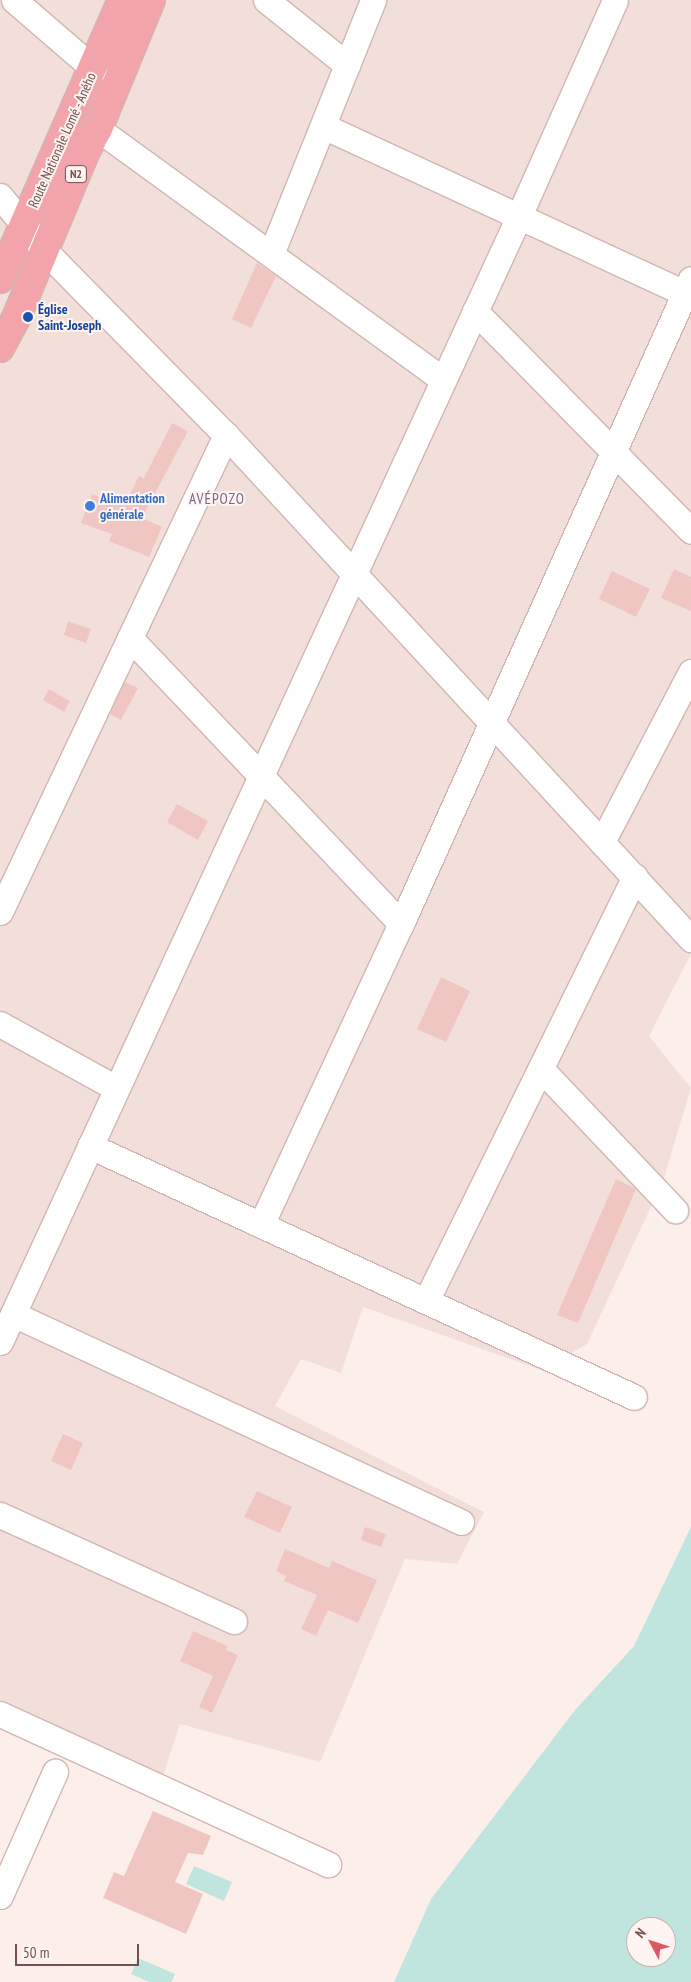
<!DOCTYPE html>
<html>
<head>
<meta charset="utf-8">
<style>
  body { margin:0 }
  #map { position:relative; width:691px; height:1982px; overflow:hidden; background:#fcefea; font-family:"PT Sans Narrow",sans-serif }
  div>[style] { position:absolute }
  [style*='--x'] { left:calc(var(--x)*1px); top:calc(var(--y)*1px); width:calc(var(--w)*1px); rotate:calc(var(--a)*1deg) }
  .residential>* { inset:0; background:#f3dfd9 }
  .water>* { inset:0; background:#bfe5de }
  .building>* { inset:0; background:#f0c6c3 }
  .roads { filter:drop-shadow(1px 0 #d0b6b2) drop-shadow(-1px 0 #d0b6b2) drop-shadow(0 1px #d0b6b2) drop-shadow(0 -1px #d0b6b2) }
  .minor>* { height:25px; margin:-12.5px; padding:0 12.5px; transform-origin:12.5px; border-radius:12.5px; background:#fff }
  .highway>* { height:28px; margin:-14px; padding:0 14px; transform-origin:14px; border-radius:14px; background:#f2a4aa }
  .dots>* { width:14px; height:14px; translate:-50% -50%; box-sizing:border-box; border:2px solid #fef4f1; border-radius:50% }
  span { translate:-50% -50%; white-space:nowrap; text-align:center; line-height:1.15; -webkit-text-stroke:4px #fef4f1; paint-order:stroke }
  .shield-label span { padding:1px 4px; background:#fef4f1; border:1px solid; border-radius:4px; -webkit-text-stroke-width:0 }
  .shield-label { font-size:12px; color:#764f4e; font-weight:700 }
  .street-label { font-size:14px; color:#764f4e }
  .transit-label { font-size:14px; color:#164399; font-weight:700 }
  .left { translate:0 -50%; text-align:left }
  .shop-label { font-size:14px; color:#366cbe; font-weight:700 }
  .neighbourhood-label { font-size:15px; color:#756691; letter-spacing:1px }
  .north { position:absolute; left:626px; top:1917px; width:50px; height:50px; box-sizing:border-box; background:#fef4f1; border:1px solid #c8b2b0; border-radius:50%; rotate:310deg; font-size:14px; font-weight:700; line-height:20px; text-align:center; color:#764f4e }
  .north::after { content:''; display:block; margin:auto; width:18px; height:22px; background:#df5665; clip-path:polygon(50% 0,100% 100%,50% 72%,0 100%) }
  .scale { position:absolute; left:15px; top:1944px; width:124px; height:22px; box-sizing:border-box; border:2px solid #764f4e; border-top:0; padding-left:6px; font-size:15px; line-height:18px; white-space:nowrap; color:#764f4e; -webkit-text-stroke:4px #fef4f1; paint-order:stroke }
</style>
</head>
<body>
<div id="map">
  <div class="residential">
    <i style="clip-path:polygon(0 0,691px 0,691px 954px,649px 1036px,691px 1088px,663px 1181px,587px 1344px,541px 1370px,363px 1307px,341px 1373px,301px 1359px,275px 1406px,484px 1512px,457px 1564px,405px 1559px,320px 1762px,180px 1724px,156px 1797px,0 1729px)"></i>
  </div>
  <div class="water">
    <i style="clip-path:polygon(evenodd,691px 1527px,691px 1982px,394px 1982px,431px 1899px,575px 1710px,634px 1646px,691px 1527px,636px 1927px,666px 1927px,666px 1957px,636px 1957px,636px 1927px)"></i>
    <i style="clip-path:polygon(194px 1866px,232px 1882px,224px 1901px,186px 1884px)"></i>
    <i style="clip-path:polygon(138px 1958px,175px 1974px,171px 1982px,149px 1982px,131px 1974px)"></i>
  </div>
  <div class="building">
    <i style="clip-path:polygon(257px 263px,276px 276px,251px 328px,232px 319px)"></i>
    <i style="clip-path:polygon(172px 423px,188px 431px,142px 518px,162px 527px,149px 557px,109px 541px,112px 534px,81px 523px,92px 494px,124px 506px,139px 476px,144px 478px)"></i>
    <i style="clip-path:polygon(674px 569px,691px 577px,691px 611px,661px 598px)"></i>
    <i style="clip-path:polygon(612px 571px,650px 589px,636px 617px,599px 599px)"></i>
    <i style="clip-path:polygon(68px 621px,91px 629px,86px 643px,64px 635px)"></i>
    <i style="clip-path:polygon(125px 682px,138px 688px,121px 720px,110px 714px)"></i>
    <i style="clip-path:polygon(49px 689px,70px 701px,64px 712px,43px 700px)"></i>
    <i style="clip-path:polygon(177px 804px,208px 821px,198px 840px,167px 822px)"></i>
    <i style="clip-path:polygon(441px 977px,470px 991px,446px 1042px,417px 1029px)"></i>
    <i style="clip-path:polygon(616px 1179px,636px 1189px,578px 1323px,557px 1315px)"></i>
    <i style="clip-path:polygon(63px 1434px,83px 1443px,71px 1470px,51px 1461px)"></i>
    <i style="clip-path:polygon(257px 1491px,292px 1507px,280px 1533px,244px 1517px)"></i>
    <i style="clip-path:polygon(365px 1527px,386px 1534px,381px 1547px,361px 1540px)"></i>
    <i style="clip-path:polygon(285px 1549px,329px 1568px,332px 1561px,377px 1580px,358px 1623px,328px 1610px,316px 1636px,301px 1629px,317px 1595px,284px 1581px,286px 1576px,276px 1571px)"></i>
    <i style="clip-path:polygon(193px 1631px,228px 1646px,226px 1650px,238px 1655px,212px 1713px,199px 1707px,213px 1676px,180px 1661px)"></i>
    <i style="clip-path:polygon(153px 1811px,211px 1836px,203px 1855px,188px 1853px,175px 1882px,203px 1894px,186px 1934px,103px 1898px,114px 1872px,124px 1876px)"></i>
  </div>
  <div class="roads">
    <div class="minor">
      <i style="--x:14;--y:0;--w:106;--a:40.8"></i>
      <i style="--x:266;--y:0;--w:104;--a:38.7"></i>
      <i style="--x:323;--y:126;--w:405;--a:24.8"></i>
      <i style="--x:98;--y:129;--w:425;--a:36"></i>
      <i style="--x:0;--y:196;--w:71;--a:50.7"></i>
      <i style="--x:45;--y:251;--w:258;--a:45.5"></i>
      <i style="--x:226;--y:435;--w:686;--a:47.3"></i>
      <i style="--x:271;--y:254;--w:274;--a:-68.1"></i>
      <i style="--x:475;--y:311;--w:308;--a:45.5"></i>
      <i style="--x:130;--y:638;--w:394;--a:46.5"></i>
      <i style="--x:602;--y:842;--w:192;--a:-62.4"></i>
      <i style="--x:0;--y:912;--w:528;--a:-64.65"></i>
      <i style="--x:0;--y:1024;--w:132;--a:28.9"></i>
      <i style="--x:541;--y:1069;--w:195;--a:46.5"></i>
      <i style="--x:90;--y:1146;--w:599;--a:24.77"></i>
      <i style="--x:261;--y:1225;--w:332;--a:-65.1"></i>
      <i style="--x:401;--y:924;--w:707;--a:-65.79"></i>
      <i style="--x:426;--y:1301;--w:473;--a:-63.8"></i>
      <i style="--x:13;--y:1314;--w:494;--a:24.9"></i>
      <i style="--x:0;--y:1342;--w:1240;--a:-65.25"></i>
      <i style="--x:519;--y:216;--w:236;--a:-66"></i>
      <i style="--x:0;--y:1515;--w:257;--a:24.4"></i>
      <i style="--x:0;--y:1714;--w:361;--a:24.6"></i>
      <i style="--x:0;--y:1896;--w:136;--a:-66.1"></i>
    </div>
    <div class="highway">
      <i style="--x:0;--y:279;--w:305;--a:-66.4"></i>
      <i style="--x:0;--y:348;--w:34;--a:-62"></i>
      <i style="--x:16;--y:318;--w:179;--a:-67.3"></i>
      <i style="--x:85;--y:153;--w:27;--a:-62"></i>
      <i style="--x:98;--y:129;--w:139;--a:-67.7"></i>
    </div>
  </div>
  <div class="dots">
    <i style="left:28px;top:317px;background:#1a4fb4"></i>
    <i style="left:90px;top:506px;background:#3f7fe0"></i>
  </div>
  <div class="shield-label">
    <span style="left:76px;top:174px">N2</span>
  </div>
  <div class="street-label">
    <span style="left:62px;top:140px;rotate:-66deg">Route Nationale Lomé - Aného</span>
  </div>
  <div class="transit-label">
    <span class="left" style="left:38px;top:317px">Église<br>Saint-Joseph</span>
  </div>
  <div class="shop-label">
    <span class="left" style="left:100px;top:506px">Alimentation<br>générale</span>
  </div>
  <div class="neighbourhood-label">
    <span style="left:217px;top:499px">AVÉPOZO</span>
  </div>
  <div class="north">N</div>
  <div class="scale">50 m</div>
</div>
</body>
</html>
